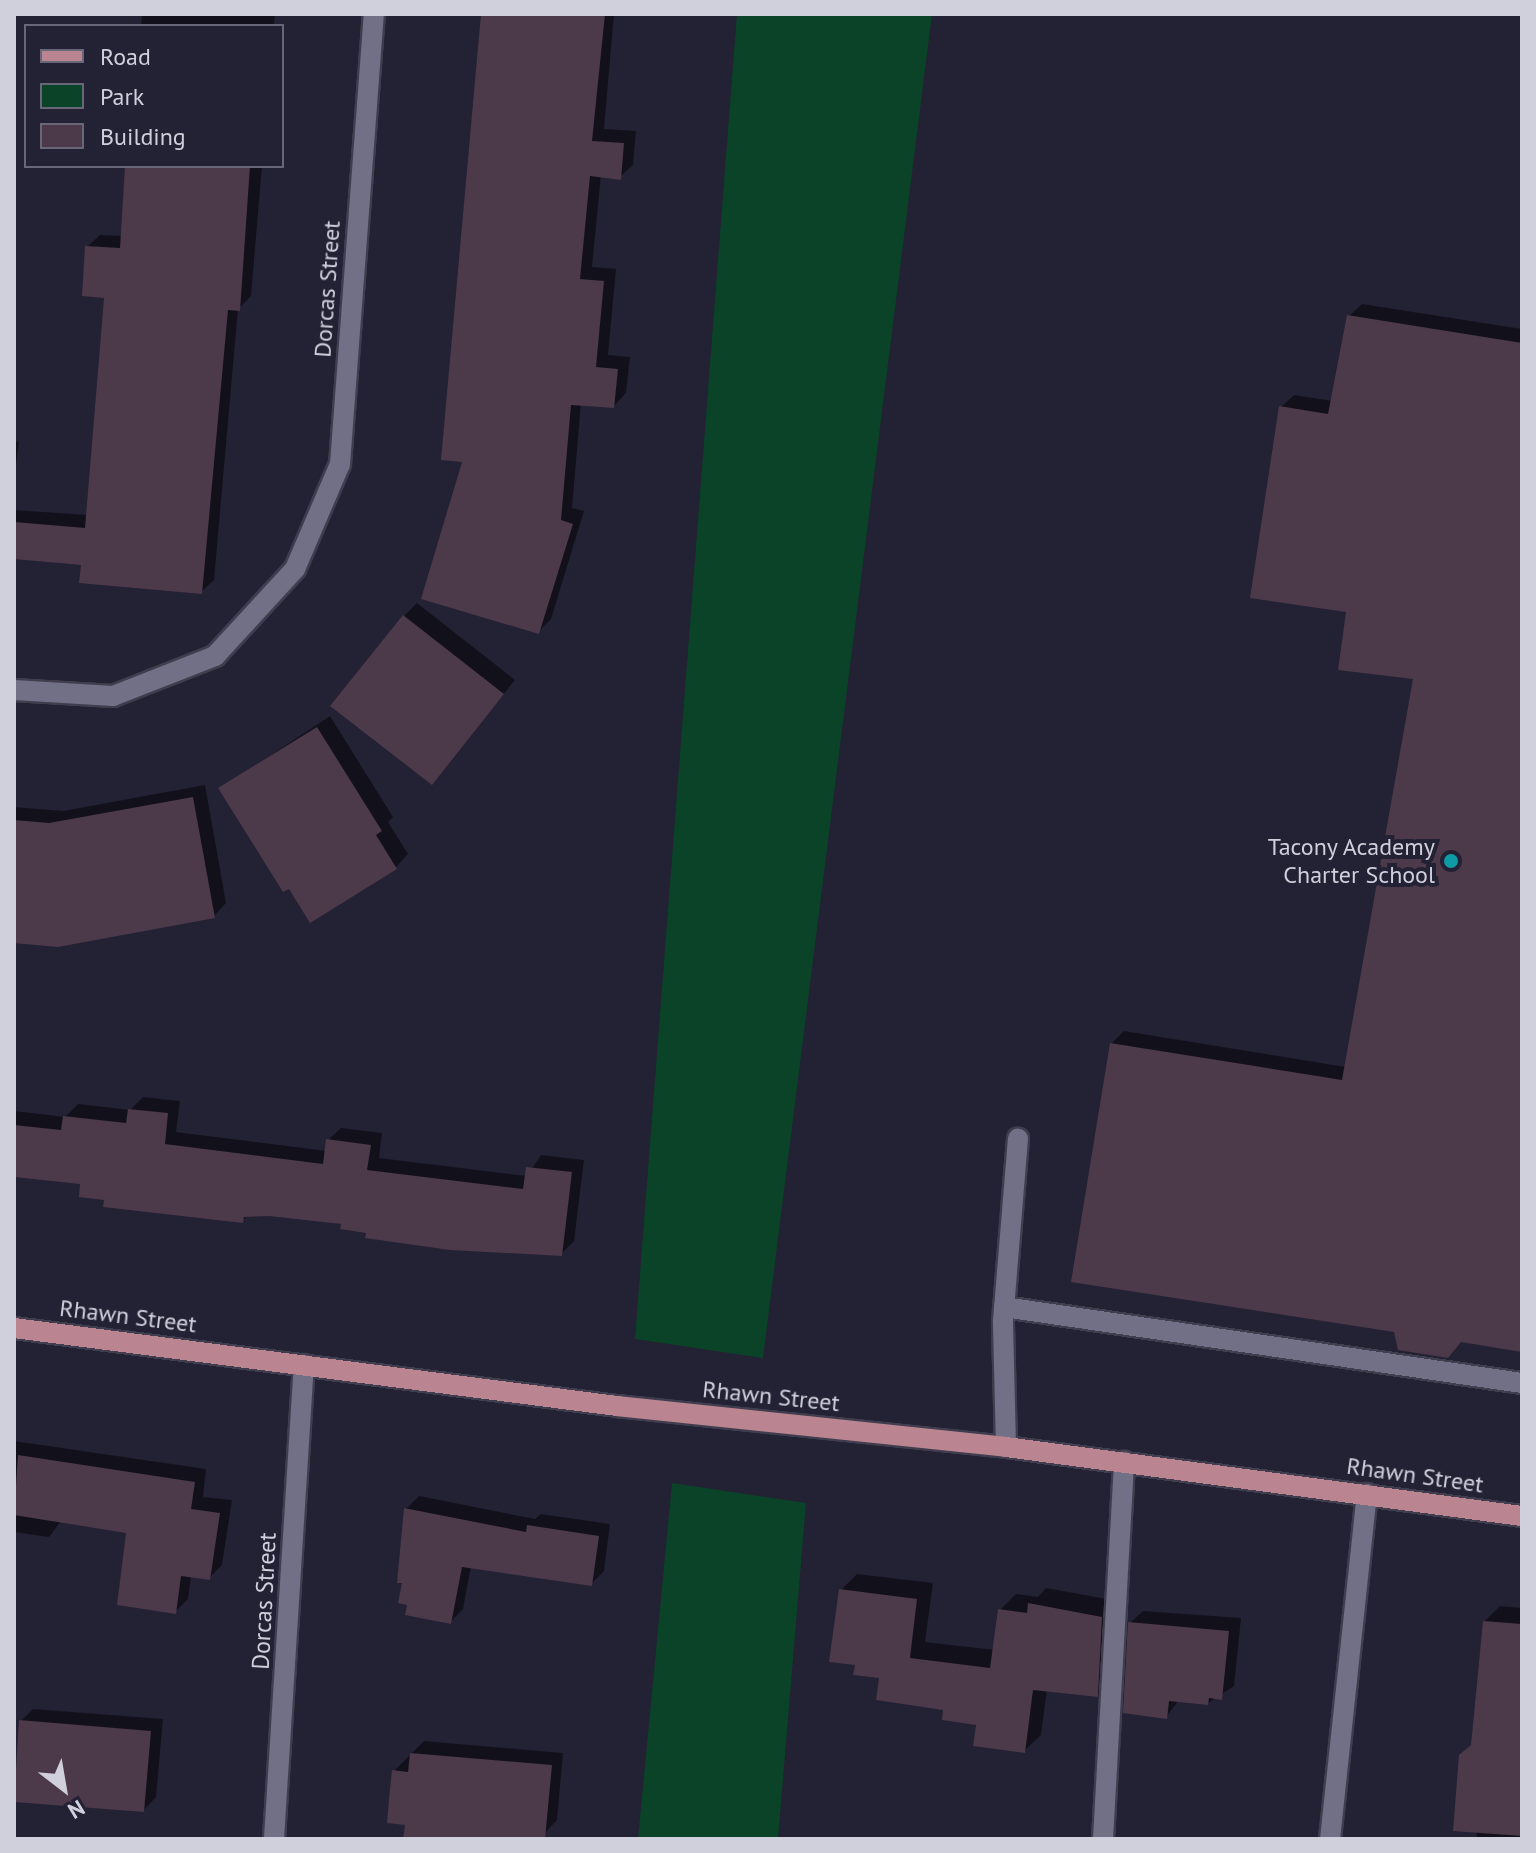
<!DOCTYPE html>
<html>
<head>
<meta charset="utf-8">
<style>
  body { margin:0 }
  #map { position:relative; width:1536px; height:1853px; overflow:hidden; background:#232134; font-family:"PT Sans",sans-serif }
  div>[style] { position:absolute }
  [style*='--x'] { left:calc(var(--x)*1px); top:calc(var(--y)*1px); width:calc(var(--w)*1px); rotate:calc(var(--a)*1deg) }
  .green>* { inset:0; background:#0a4327 }
  .shadow>* { inset:0; background:#0007 }
  .building>* { inset:0; background:#4c3949 }
  .roads { filter:drop-shadow(2px 0 #403d4e) drop-shadow(-2px 0 #403d4e) drop-shadow(0 2px #403d4e) drop-shadow(0 -2px #403d4e) }
  .minor>* { height:20px; margin:-10px; padding:0 10px; transform-origin:10px; border-radius:10px; background:#717087 }
  .major>* { height:20px; margin:-10px; padding:0 10px; transform-origin:10px; border-radius:10px; background:#ba8591 }
  .dots>* { width:22px; height:22px; translate:-50% -50%; box-sizing:border-box; border:4px solid #232134; border-radius:50% }
  span { translate:-50% -50%; white-space:nowrap; text-align:center; line-height:1.15; -webkit-text-stroke:8px #232134; paint-order:stroke }
  .street-label { font-size:24px; color:#d0d0dd }
  .poi-label { font-size:24px; color:#d0d0dd }
  .right { translate:-100% -50%; text-align:right }
  .frame { position:absolute; inset:0; border:16px solid #d0d0dd; pointer-events:none }
  .legend { position:absolute; left:24px; top:24px; width:260px; height:144px; box-sizing:border-box; background:#232134; border:2px solid #686778; margin:0; padding:10px 14px; list-style:none; font-size:24px; color:#d0d0dd }
  .legend li { display:flex; align-items:center; gap:16px; height:40px }
  .legend b { width:40px; border:2px solid #686778 }
  .north { position:absolute; left:24px; top:1749px; width:80px; height:80px; -webkit-text-stroke:6px #232134; paint-order:stroke; rotate:149deg; font-size:22px; font-weight:700; line-height:32px; text-align:center; color:#d0d0dd }
  .north::after { content:''; display:block; margin:auto; width:28px; height:36px; background:#d0d0dd; clip-path:polygon(50% 0,100% 100%,50% 72%,0 100%) }
</style>
</head>
<body>
<div id="map">
  <div class="green">
    <i style="clip-path:polygon(737px 14px,932px 14px,763px 1358px,635px 1339px)"></i>
    <i style="clip-path:polygon(672px 1483px,806px 1503px,778px 1839px,638px 1839px)"></i>
  </div>
  <div class="shadow">
    <i style="clip-path:polygon(142px 14px,275px 14px,274px 26px,141px 26px)"></i>
    <i style="clip-path:polygon(481px 14px,614px 14px,604px 129px,636px 131px,633px 165px,620px 177px,601px 175px,592px 267px,616px 269px,608px 355px,630px 357px,626px 393px,614px 406px,581px 403px,572px 508px,584px 511px,551px 619px,538px 632px,464px 460px)"></i>
    <i style="clip-path:polygon(127px 166px,262px 166px,251px 296px,238px 309px,214px 580px,201px 592px,83px 563px,14px 557px,14px 510px,88px 515px,106px 296px,87px 247px,100px 235px,123px 236px)"></i>
    <i style="clip-path:polygon(1362px 304px,1522px 329px,1522px 1350px,1462px 1341px,1447px 1356px,1395px 1330px,1111px 1044px,1124px 1031px,1346px 1067px,1415px 677px,1348px 610px,1281px 407px,1294px 395px,1333px 401px,1349px 316px)"></i>
    <i style="clip-path:polygon(14px 441px,19px 442px,14px 481px)"></i>
    <i style="clip-path:polygon(417px 603px,515px 680px,431px 783px,404px 616px)"></i>
    <i style="clip-path:polygon(330px 716px,393px 817px,388px 822px,408px 854px,396px 867px,221px 788px)"></i>
    <i style="clip-path:polygon(205px 785px,226px 903px,214px 916px,14px 941px,14px 807px,63px 811px)"></i>
    <i style="clip-path:polygon(143px 1097px,180px 1101px,176px 1132px,327px 1151px,328px 1140px,341px 1128px,382px 1133px,379px 1158px,527px 1176px,541px 1155px,584px 1160px,574px 1241px,561px 1254px,269px 1214px,248px 1215px,242px 1221px,82px 1182px,14px 1176px,14px 1111px,65px 1117px,78px 1104px,130px 1110px)"></i>
    <i style="clip-path:polygon(14px 1441px,206px 1469px,203px 1497px,232px 1500px,222px 1565px,209px 1578px,191px 1576px,188px 1599px,176px 1611px,129px 1531px,62px 1520px,49px 1537px,14px 1532px)"></i>
    <i style="clip-path:polygon(419px 1496px,535px 1519px,541px 1514px,610px 1524px,604px 1571px,592px 1583px,471px 1566px,463px 1609px,450px 1622px,410px 1604px,404px 1582px,406px 1509px)"></i>
    <i style="clip-path:polygon(857px 1574px,933px 1583px,925px 1642px,995px 1650px,1000px 1610px,1016px 1594px,1038px 1597px,1046px 1588px,1118px 1601px,1114px 1678px,1097px 1695px,1047px 1689px,1041px 1735px,1024px 1751px,857px 1664px,841px 1590px)"></i>
    <i style="clip-path:polygon(1500px 1606px,1522px 1608px,1522px 1839px,1477px 1839px,1473px 1744px,1485px 1621px)"></i>
    <i style="clip-path:polygon(1143px 1611px,1241px 1618px,1234px 1686px,1208px 1703px,1179px 1700px,1166px 1717px,1130px 1623px)"></i>
    <i style="clip-path:polygon(33px 1709px,163px 1719px,156px 1797px,144px 1810px,21px 1721px)"></i>
    <i style="clip-path:polygon(424px 1741px,563px 1753px,557px 1820px,545px 1833px,394px 1771px)"></i>
  </div>
  <div class="building">
    <i style="clip-path:polygon(481px 14px,605px 14px,592px 141px,624px 143px,621px 180px,590px 176px,580px 279px,604px 281px,596px 367px,618px 369px,614px 408px,571px 405px,561px 520px,573px 524px,539px 634px,421px 599px,462px 462px,441px 460px)"></i>
    <i style="clip-path:polygon(125px 166px,250px 166px,240px 311px,228px 310px,202px 594px,79px 583px,81px 565px,14px 559px,14px 522px,85px 528px,104px 298px,82px 296px,85px 246px,120px 248px)"></i>
    <i style="clip-path:polygon(1347px 315px,1522px 343px,1522px 1352px,1461px 1342px,1448px 1358px,1398px 1350px,1394px 1332px,1071px 1282px,1110px 1043px,1342px 1080px,1413px 679px,1338px 670px,1346px 612px,1250px 598px,1279px 406px,1328px 414px)"></i>
    <i style="clip-path:polygon(403px 615px,504px 694px,432px 785px,330px 706px)"></i>
    <i style="clip-path:polygon(317px 727px,382px 831px,376px 835px,397px 869px,310px 923px,289px 889px,283px 892px,218px 788px)"></i>
    <i style="clip-path:polygon(193px 797px,215px 918px,58px 947px,14px 943px,14px 820px,49px 823px)"></i>
    <i style="clip-path:polygon(128px 1109px,168px 1113px,165px 1144px,323px 1164px,326px 1139px,371px 1145px,367px 1170px,523px 1189px,526px 1167px,572px 1172px,562px 1256px,450px 1250px,365px 1238px,366px 1233px,340px 1229px,341px 1224px,269px 1216px,244px 1217px,243px 1223px,103px 1207px,104px 1200px,79px 1197px,80px 1184px,14px 1177px,14px 1125px,61px 1130px,63px 1116px,126px 1123px)"></i>
    <i style="clip-path:polygon(18px 1455px,195px 1482px,191px 1509px,220px 1513px,210px 1580px,181px 1576px,176px 1614px,117px 1605px,126px 1533px,14px 1515px)"></i>
    <i style="clip-path:polygon(404px 1508px,526px 1532px,527px 1525px,599px 1536px,592px 1586px,462px 1567px,451px 1624px,405px 1615px,407px 1605px,398px 1603px,402px 1583px,397px 1583px)"></i>
    <i style="clip-path:polygon(839px 1589px,917px 1599px,910px 1658px,990px 1668px,998px 1609px,1027px 1613px,1028px 1603px,1102px 1617px,1098px 1697px,1033px 1690px,1025px 1753px,973px 1746px,976px 1725px,942px 1720px,943px 1710px,876px 1700px,879px 1678px,853px 1675px,855px 1665px,829px 1662px)"></i>
    <i style="clip-path:polygon(1483px 1621px,1522px 1624px,1522px 1836px,1453px 1831px,1459px 1755px,1471px 1745px)"></i>
    <i style="clip-path:polygon(1128px 1622px,1229px 1631px,1222px 1700px,1209px 1698px,1208px 1705px,1169px 1701px,1167px 1719px,1123px 1713px)"></i>
    <i style="clip-path:polygon(19px 1720px,151px 1731px,144px 1812px,14px 1802px)"></i>
    <i style="clip-path:polygon(410px 1753px,552px 1765px,545px 1839px,403px 1839px,405px 1825px,387px 1823px,389px 1799px,392px 1770px,408px 1772px)"></i>
  </div>
  <div class="roads">
    <div class="minor">
      <i style="--x:14;--y:690;--w:99;--a:3.5"></i>
      <i style="--x:113;--y:696;--w:110;--a:-21.4"></i>
      <i style="--x:215;--y:656;--w:118;--a:-47.4"></i>
      <i style="--x:295;--y:569;--w:114;--a:-66.8"></i>
      <i style="--x:340;--y:464;--w:451;--a:-85.7"></i>
      <i style="--x:1004;--y:1307;--w:524;--a:8.35"></i>
      <i style="--x:1006;--y:1447;--w:126;--a:-91.4"></i>
      <i style="--x:1003;--y:1321;--w:183;--a:-85.3"></i>
      <i style="--x:274;--y:1839;--w:475;--a:-86.4"></i>
      <i style="--x:1103;--y:1839;--w:378;--a:-86.8"></i>
      <i style="--x:1330;--y:1839;--w:347;--a:-83.9"></i>
    </div>
    <div class="major">
      <i style="--x:14;--y:1328;--w:608;--a:7.37"></i>
      <i style="--x:617;--y:1406;--w:391;--a:6"></i>
      <i style="--x:1006;--y:1447;--w:521;--a:7.62"></i>
    </div>
  </div>
  <div class="dots">
    <i style="left:1451px;top:861px;background:#0f9aa8"></i>
  </div>
  <div class="street-label">
    <span style="left:327px;top:289px;rotate:-86deg">Dorcas Street</span>
    <span style="left:128px;top:1316px;rotate:7deg">Rhawn Street</span>
    <span style="left:771px;top:1396px;rotate:6deg">Rhawn Street</span>
    <span style="left:1415px;top:1475px;rotate:8deg">Rhawn Street</span>
    <span style="left:264px;top:1601px;rotate:-87deg">Dorcas Street</span>
  </div>
  <div class="poi-label">
    <span class="right" style="left:1435px;top:861px">Tacony Academy<br>Charter School</span>
  </div>
  <div class="frame"></div>
  <ul class="legend">
  <li><b style="height:10px;background:#ba8591"></b>Road</li>
  <li><b style="height:22px;background:#0a4327"></b>Park</li>
  <li><b style="height:22px;background:#4c3949"></b>Building</li>
  </ul>
  <div class="north">N</div>
</div>
</body>
</html>
